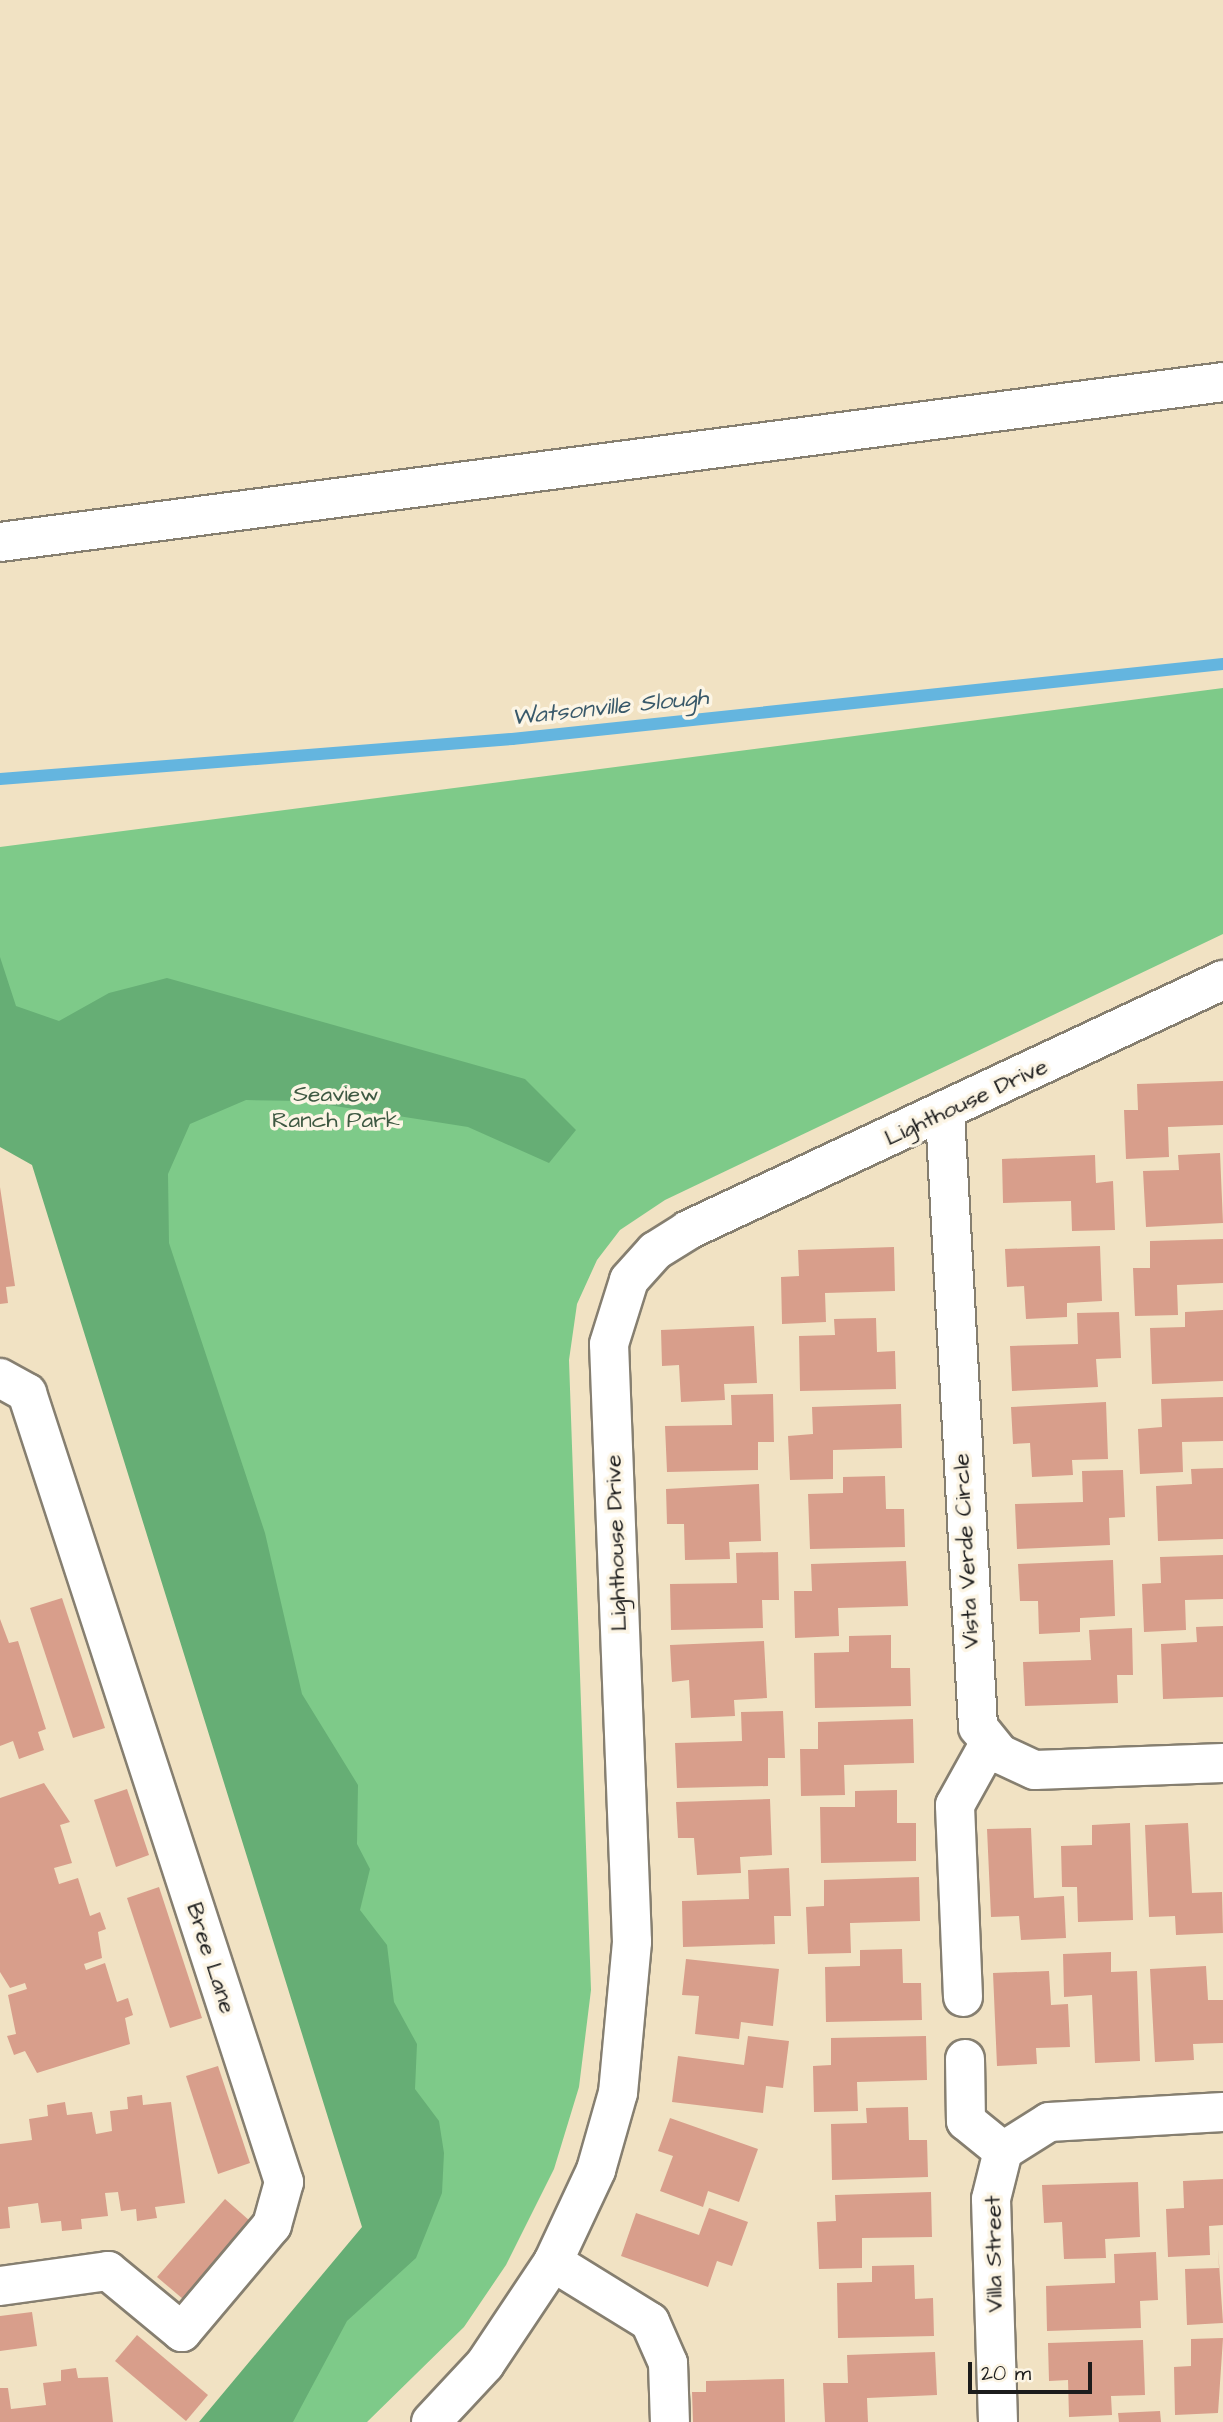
<!DOCTYPE html>
<html>
<head>
<meta charset="utf-8">
<style>
  body { margin:0 }
  #map { position:relative; width:1223px; height:2422px; overflow:hidden; background:#f1e2c3; font-family:"Architects Daughter",sans-serif }
  div>[style] { position:absolute }
  [style*='--x'] { left:calc(var(--x)*1px); top:calc(var(--y)*1px); width:calc(var(--w)*1px); rotate:calc(var(--a)*1deg) }
  .green>* { inset:0; background:#7eca89 }
  .forest>* { inset:0; background:#66ae75 }
  .stream>* { height:12px; margin:-6px; padding:0 6px; transform-origin:6px; border-radius:6px; background:#64b5df }
  .building>* { inset:0; background:#d89e8b }
  .roads { filter:drop-shadow(2px 0 #867f70) drop-shadow(-2px 0 #867f70) drop-shadow(0 2px #867f70) drop-shadow(0 -2px #867f70) }
  .street>* { height:38px; margin:-19px; padding:0 19px; transform-origin:19px; border-radius:19px; background:#fff }
  span { translate:-50% -50%; white-space:nowrap; text-align:center; line-height:1.15; -webkit-text-stroke:7px #fcf5e5; paint-order:stroke }
  .park-label { font-size:23px; color:#3e5942 }
  .street-label { font-size:23px; color:#1c1c1c }
  .water-label { font-size:24px; color:#39596a; font-style:italic }
  .scale { position:absolute; left:968px; top:2362px; width:124px; height:32px; box-sizing:border-box; border:4px solid #1c1c1c; border-top:0; padding-left:9px; font-size:21px; line-height:24px; white-space:nowrap; color:#1c1c1c; -webkit-text-stroke:5px #fcf5e5; paint-order:stroke }
</style>
</head>
<body>
<div id="map">
  <div class="green">
    <i style="clip-path:polygon(1223px 688px,1223px 934px,665px 1200px,620px 1230px,597px 1260px,577px 1304px,569px 1360px,591px 1990px,579px 2087px,554px 2169px,506px 2265px,464px 2327px,367px 2422px,201px 2422px,381px 2208px,0 1051px,0 847px)"></i>
  </div>
  <div class="forest">
    <i style="clip-path:polygon(0 957px,16px 1006px,59px 1021px,109px 993px,167px 978px,525px 1079px,576px 1130px,549px 1163px,468px 1127px,303px 1101px,246px 1100px,190px 1124px,168px 1174px,169px 1243px,265px 1533px,302px 1694px,358px 1785px,357px 1844px,370px 1869px,360px 1910px,387px 1945px,394px 2002px,417px 2044px,415px 2089px,439px 2121px,444px 2153px,442px 2193px,416px 2258px,347px 2321px,293px 2422px,199px 2422px,362px 2227px,32px 1165px,0 1147px)"></i>
  </div>
  <div class="stream">
    <i style="--x:0;--y:779;--w:514;--a:-4.47"></i>
    <i style="--x:512;--y:739;--w:715;--a:-6.02"></i>
  </div>
  <div class="building">
    <i style="clip-path:polygon(1223px 1081px,1223px 1125px,1168px 1127px,1169px 1157px,1126px 1159px,1124px 1110px,1138px 1110px,1137px 1084px)"></i>
    <i style="clip-path:polygon(1220px 1153px,1223px 1223px,1146px 1227px,1143px 1171px,1179px 1170px,1178px 1155px)"></i>
    <i style="clip-path:polygon(1095px 1155px,1096px 1183px,1113px 1181px,1115px 1230px,1072px 1231px,1071px 1201px,1003px 1203px,1002px 1159px)"></i>
    <i style="clip-path:polygon(0 1187px,15px 1286px,6px 1287px,8px 1303px,0 1304px)"></i>
    <i style="clip-path:polygon(1223px 1239px,1223px 1283px,1177px 1285px,1178px 1315px,1135px 1316px,1133px 1268px,1150px 1268px,1150px 1241px)"></i>
    <i style="clip-path:polygon(1100px 1246px,1102px 1301px,1067px 1303px,1067px 1317px,1026px 1319px,1024px 1286px,1007px 1287px,1005px 1249px)"></i>
    <i style="clip-path:polygon(894px 1247px,895px 1291px,825px 1293px,826px 1322px,782px 1324px,781px 1277px,799px 1276px,798px 1250px)"></i>
    <i style="clip-path:polygon(1223px 1310px,1223px 1381px,1152px 1384px,1150px 1328px,1185px 1327px,1185px 1312px)"></i>
    <i style="clip-path:polygon(1119px 1312px,1121px 1358px,1096px 1359px,1098px 1387px,1012px 1391px,1010px 1346px,1078px 1344px,1077px 1313px)"></i>
    <i style="clip-path:polygon(876px 1318px,877px 1352px,895px 1351px,896px 1389px,800px 1391px,799px 1336px,835px 1335px,834px 1319px)"></i>
    <i style="clip-path:polygon(754px 1326px,757px 1383px,724px 1384px,725px 1400px,681px 1402px,679px 1365px,662px 1366px,661px 1330px)"></i>
    <i style="clip-path:polygon(773px 1394px,774px 1442px,758px 1442px,758px 1470px,667px 1472px,665px 1426px,732px 1425px,731px 1395px)"></i>
    <i style="clip-path:polygon(1223px 1397px,1223px 1441px,1182px 1442px,1183px 1472px,1140px 1474px,1138px 1429px,1162px 1427px,1161px 1399px)"></i>
    <i style="clip-path:polygon(1106px 1402px,1108px 1459px,1072px 1460px,1073px 1475px,1032px 1477px,1030px 1443px,1013px 1444px,1011px 1407px)"></i>
    <i style="clip-path:polygon(901px 1404px,902px 1448px,833px 1450px,833px 1479px,790px 1480px,788px 1436px,813px 1434px,812px 1407px)"></i>
    <i style="clip-path:polygon(1223px 1468px,1223px 1539px,1158px 1541px,1156px 1486px,1192px 1484px,1191px 1469px)"></i>
    <i style="clip-path:polygon(1123px 1470px,1125px 1517px,1109px 1518px,1110px 1545px,1017px 1549px,1015px 1504px,1083px 1502px,1082px 1471px)"></i>
    <i style="clip-path:polygon(885px 1476px,886px 1509px,904px 1509px,905px 1547px,810px 1549px,808px 1494px,843px 1493px,843px 1477px)"></i>
    <i style="clip-path:polygon(759px 1484px,761px 1541px,729px 1542px,730px 1559px,685px 1560px,684px 1524px,667px 1524px,666px 1489px)"></i>
    <i style="clip-path:polygon(778px 1552px,779px 1600px,762px 1600px,763px 1628px,671px 1630px,670px 1584px,737px 1583px,736px 1553px)"></i>
    <i style="clip-path:polygon(1223px 1555px,1223px 1599px,1185px 1600px,1186px 1630px,1144px 1632px,1142px 1584px,1161px 1583px,1160px 1557px)"></i>
    <i style="clip-path:polygon(1113px 1560px,1115px 1616px,1080px 1618px,1080px 1632px,1039px 1634px,1038px 1601px,1020px 1601px,1018px 1564px)"></i>
    <i style="clip-path:polygon(906px 1561px,908px 1606px,838px 1608px,839px 1636px,795px 1638px,794px 1591px,812px 1591px,811px 1564px)"></i>
    <i style="clip-path:polygon(62px 1598px,105px 1728px,73px 1738px,30px 1608px)"></i>
    <i style="clip-path:polygon(0 1619px,9px 1643px,18px 1641px,46px 1729px,38px 1732px,44px 1750px,19px 1759px,13px 1741px,0 1746px)"></i>
    <i style="clip-path:polygon(1223px 1626px,1223px 1697px,1163px 1699px,1161px 1644px,1197px 1642px,1196px 1627px)"></i>
    <i style="clip-path:polygon(1132px 1628px,1133px 1675px,1117px 1675px,1118px 1703px,1025px 1706px,1023px 1662px,1091px 1660px,1089px 1630px)"></i>
    <i style="clip-path:polygon(891px 1635px,891px 1668px,910px 1668px,911px 1706px,815px 1708px,814px 1653px,849px 1652px,849px 1636px)"></i>
    <i style="clip-path:polygon(764px 1641px,767px 1698px,734px 1700px,735px 1716px,691px 1718px,689px 1680px,672px 1682px,670px 1645px)"></i>
    <i style="clip-path:polygon(783px 1711px,785px 1758px,768px 1758px,768px 1786px,677px 1788px,675px 1743px,742px 1741px,741px 1712px)"></i>
    <i style="clip-path:polygon(913px 1719px,914px 1763px,844px 1765px,845px 1795px,801px 1796px,800px 1749px,818px 1749px,818px 1722px)"></i>
    <i style="clip-path:polygon(44px 1783px,70px 1822px,60px 1825px,72px 1863px,54px 1868px,59px 1884px,78px 1878px,90px 1916px,100px 1912px,106px 1929px,98px 1932px,102px 1958px,84px 1964px,86px 1970px,105px 1963px,117px 2002px,128px 1998px,133px 2015px,125px 2018px,130px 2044px,37px 2073px,25px 2051px,14px 2055px,7px 2036px,16px 2034px,8px 1995px,27px 1989px,25px 1983px,10px 1988px,0 1972px,0 1798px)"></i>
    <i style="clip-path:polygon(127px 1789px,149px 1855px,116px 1867px,94px 1800px)"></i>
    <i style="clip-path:polygon(897px 1790px,897px 1823px,916px 1823px,916px 1861px,821px 1863px,820px 1807px,855px 1807px,855px 1791px)"></i>
    <i style="clip-path:polygon(770px 1799px,772px 1855px,740px 1857px,741px 1873px,697px 1875px,694px 1838px,678px 1838px,676px 1802px)"></i>
    <i style="clip-path:polygon(1130px 1823px,1133px 1920px,1078px 1922px,1077px 1887px,1062px 1887px,1061px 1846px,1092px 1845px,1092px 1825px)"></i>
    <i style="clip-path:polygon(1188px 1823px,1192px 1893px,1222px 1892px,1223px 1933px,1176px 1935px,1175px 1916px,1149px 1917px,1145px 1825px)"></i>
    <i style="clip-path:polygon(1031px 1828px,1034px 1898px,1064px 1896px,1066px 1938px,1021px 1940px,1019px 1916px,991px 1917px,987px 1829px)"></i>
    <i style="clip-path:polygon(789px 1868px,791px 1916px,774px 1916px,775px 1944px,683px 1947px,682px 1901px,749px 1899px,748px 1870px)"></i>
    <i style="clip-path:polygon(919px 1877px,920px 1921px,850px 1923px,851px 1953px,808px 1954px,806px 1907px,824px 1906px,824px 1880px)"></i>
    <i style="clip-path:polygon(159px 1887px,202px 2018px,170px 2028px,127px 1898px)"></i>
    <i style="clip-path:polygon(902px 1949px,903px 1983px,921px 1983px,922px 2020px,826px 2022px,825px 1967px,860px 1966px,860px 1950px)"></i>
    <i style="clip-path:polygon(1111px 1952px,1111px 1972px,1137px 1971px,1140px 2061px,1095px 2063px,1092px 1995px,1064px 1997px,1063px 1954px)"></i>
    <i style="clip-path:polygon(686px 1959px,779px 1969px,773px 2026px,741px 2022px,739px 2039px,695px 2034px,699px 1996px,682px 1995px)"></i>
    <i style="clip-path:polygon(1206px 1966px,1208px 2000px,1223px 2000px,1223px 2043px,1193px 2044px,1194px 2060px,1155px 2062px,1150px 1969px)"></i>
    <i style="clip-path:polygon(1049px 1971px,1051px 2005px,1068px 2004px,1070px 2047px,1036px 2048px,1037px 2064px,997px 2066px,993px 1973px)"></i>
    <i style="clip-path:polygon(748px 2036px,789px 2041px,783px 2088px,766px 2086px,763px 2113px,672px 2102px,678px 2056px,744px 2065px)"></i>
    <i style="clip-path:polygon(926px 2036px,927px 2080px,857px 2082px,858px 2111px,814px 2112px,813px 2066px,831px 2065px,831px 2038px)"></i>
    <i style="clip-path:polygon(218px 2066px,250px 2163px,218px 2174px,186px 2076px)"></i>
    <i style="clip-path:polygon(142px 2095px,143px 2105px,171px 2102px,185px 2203px,155px 2207px,157px 2218px,137px 2221px,136px 2209px,121px 2211px,118px 2192px,105px 2193px,108px 2216px,81px 2219px,82px 2229px,62px 2231px,61px 2221px,41px 2223px,38px 2203px,8px 2207px,10px 2228px,0 2229px,0 2144px,32px 2140px,29px 2119px,48px 2116px,47px 2105px,65px 2102px,67px 2115px,92px 2112px,96px 2134px,112px 2131px,110px 2111px,128px 2109px,127px 2097px)"></i>
    <i style="clip-path:polygon(908px 2107px,909px 2140px,927px 2140px,928px 2177px,832px 2180px,831px 2124px,867px 2123px,866px 2108px)"></i>
    <i style="clip-path:polygon(670px 2118px,758px 2149px,739px 2202px,708px 2191px,703px 2207px,660px 2191px,673px 2156px,658px 2151px)"></i>
    <i style="clip-path:polygon(1223px 2179px,1223px 2225px,1209px 2226px,1210px 2255px,1168px 2257px,1166px 2209px,1184px 2208px,1183px 2181px)"></i>
    <i style="clip-path:polygon(1138px 2182px,1140px 2237px,1105px 2239px,1106px 2258px,1064px 2259px,1062px 2222px,1044px 2223px,1042px 2185px)"></i>
    <i style="clip-path:polygon(931px 2192px,932px 2237px,862px 2238px,862px 2268px,819px 2269px,817px 2222px,836px 2221px,835px 2195px)"></i>
    <i style="clip-path:polygon(225px 2199px,250px 2221px,183px 2299px,157px 2277px)"></i>
    <i style="clip-path:polygon(709px 2208px,748px 2222px,732px 2266px,717px 2261px,708px 2287px,621px 2256px,636px 2213px,699px 2235px)"></i>
    <i style="clip-path:polygon(1218px 2248px,1223px 2323px,1187px 2325px,1185px 2269px,1219px 2268px)"></i>
    <i style="clip-path:polygon(1156px 2252px,1158px 2300px,1140px 2301px,1141px 2328px,1047px 2331px,1046px 2286px,1115px 2283px,1114px 2254px)"></i>
    <i style="clip-path:polygon(914px 2265px,915px 2299px,933px 2298px,934px 2336px,838px 2338px,837px 2283px,872px 2282px,872px 2266px)"></i>
    <i style="clip-path:polygon(32px 2312px,37px 2346px,0 2351px,0 2316px)"></i>
    <i style="clip-path:polygon(137px 2335px,208px 2395px,186px 2421px,115px 2361px)"></i>
    <i style="clip-path:polygon(1223px 2338px,1218px 2413px,1175px 2415px,1174px 2367px,1191px 2366px,1191px 2339px)"></i>
    <i style="clip-path:polygon(1143px 2340px,1145px 2395px,1111px 2396px,1112px 2415px,1069px 2417px,1068px 2380px,1049px 2381px,1048px 2343px)"></i>
    <i style="clip-path:polygon(935px 2352px,937px 2395px,867px 2398px,868px 2422px,825px 2422px,823px 2383px,848px 2383px,847px 2355px)"></i>
    <i style="clip-path:polygon(76px 2368px,78px 2378px,108px 2377px,113px 2422px,0 2422px,0 2388px,8px 2388px,11px 2409px,46px 2405px,43px 2383px,61px 2381px,61px 2370px)"></i>
    <i style="clip-path:polygon(784px 2379px,785px 2422px,693px 2422px,692px 2392px,706px 2392px,706px 2381px)"></i>
    <i style="clip-path:polygon(1160px 2411px,1161px 2422px,1119px 2422px,1118px 2413px)"></i>
  </div>
  <div class="roads">
    <div class="street">
      <i style="--x:0;--y:542;--w:1233;--a:-7.45"></i>
      <i style="--x:945;--y:1113;--w:615;--a:86.92"></i>
      <i style="--x:978;--y:1727;--w:35;--a:51"></i>
      <i style="--x:1000;--y:1754;--w:38;--a:25"></i>
      <i style="--x:1035;--y:1770;--w:188;--a:-2.1"></i>
      <i style="--x:0;--y:1378;--w:31;--a:29"></i>
      <i style="--x:27;--y:1393;--w:830;--a:71.96"></i>
      <i style="--x:284;--y:2182;--w:45;--a:105.6"></i>
      <i style="--x:272;--y:2225;--w:140;--a:130.1"></i>
      <i style="--x:182;--y:2332;--w:96;--a:-140.5"></i>
      <i style="--x:108;--y:2271;--w:109;--a:172.1"></i>
      <i style="--x:963;--y:1997;--w:192;--a:-92.4"></i>
      <i style="--x:955;--y:1805;--w:70;--a:-60.9"></i>
      <i style="--x:965;--y:2059;--w:62;--a:89.1"></i>
      <i style="--x:966;--y:2121;--w:48;--a:39"></i>
      <i style="--x:553;--y:2262;--w:114;--a:31.7"></i>
      <i style="--x:650;--y:2322;--w:45;--a:66.3"></i>
      <i style="--x:668;--y:2363;--w:59;--a:88.1"></i>
      <i style="--x:431;--y:2422;--w:79;--a:-47"></i>
      <i style="--x:485;--y:2364;--w:123;--a:-56.3"></i>
      <i style="--x:553;--y:2262;--w:102;--a:-64.9"></i>
      <i style="--x:596;--y:2170;--w:80;--a:-74.1"></i>
      <i style="--x:618;--y:2093;--w:152;--a:-84.7"></i>
      <i style="--x:632;--y:1942;--w:598;--a:-92.2"></i>
      <i style="--x:609;--y:1344;--w:67;--a:-72.6"></i>
      <i style="--x:629;--y:1280;--w:39;--a:-48"></i>
      <i style="--x:655;--y:1251;--w:39;--a:-32"></i>
      <i style="--x:688;--y:1230;--w:591;--a:-25.05"></i>
      <i style="--x:998;--y:2422;--w:223;--a:-91.8"></i>
      <i style="--x:991;--y:2199;--w:49;--a:-76"></i>
      <i style="--x:1003;--y:2151;--w:54;--a:-32.2"></i>
      <i style="--x:1049;--y:2122;--w:174;--a:-3.3"></i>
    </div>
  </div>
  <div class="park-label">
    <span style="left:336px;top:1107px">Seaview<br>Ranch Park</span>
  </div>
  <div class="street-label">
    <span style="left:966px;top:1102px;rotate:-25deg">Lighthouse Drive</span>
    <span style="left:616px;top:1543px;rotate:-92deg">Lighthouse Drive</span>
    <span style="left:966px;top:1551px;rotate:-93deg">Vista Verde Circle</span>
    <span style="left:211px;top:1958px;rotate:72deg">Bree Lane</span>
    <span style="left:994px;top:2254px;rotate:-91deg">Villa Street</span>
  </div>
  <div class="water-label">
    <span style="left:610px;top:708px;rotate:-6deg">Watsonville Slough</span>
  </div>
  <div class="scale">20 m</div>
</div>
</body>
</html>
